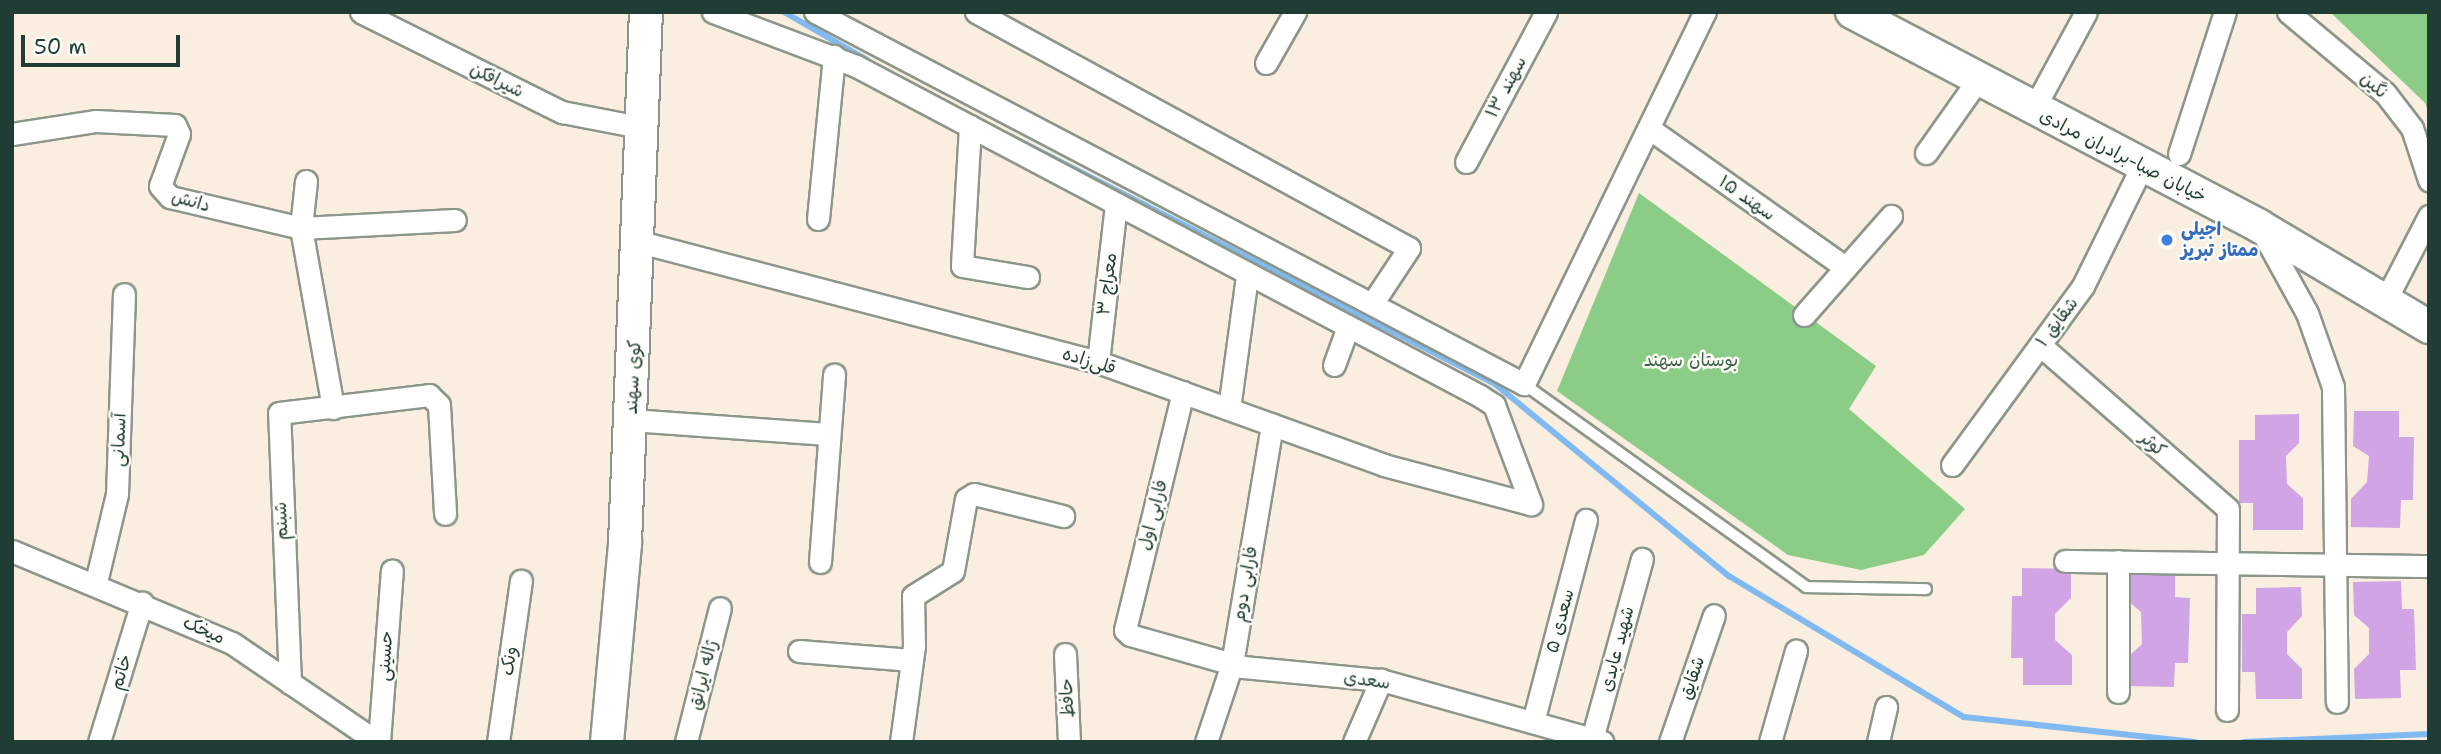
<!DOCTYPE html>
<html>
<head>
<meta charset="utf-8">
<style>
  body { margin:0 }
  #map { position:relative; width:2441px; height:754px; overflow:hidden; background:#f9eedf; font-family:"Shantell Sans","Playpen Sans Arabic",sans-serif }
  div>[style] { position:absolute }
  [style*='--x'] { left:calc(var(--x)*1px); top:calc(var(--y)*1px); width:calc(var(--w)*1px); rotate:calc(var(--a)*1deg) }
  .green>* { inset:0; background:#8bcd86 }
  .stream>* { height:6px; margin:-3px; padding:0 3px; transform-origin:3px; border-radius:3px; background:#80baf1 }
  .building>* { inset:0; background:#d1a4e6 }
  .roads { filter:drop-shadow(2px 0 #8c968a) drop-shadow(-2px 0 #8c968a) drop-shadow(0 2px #8c968a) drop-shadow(0 -2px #8c968a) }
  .service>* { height:10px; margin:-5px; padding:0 5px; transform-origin:5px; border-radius:5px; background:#fff }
  .minor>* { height:21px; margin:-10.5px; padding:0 10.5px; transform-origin:10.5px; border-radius:10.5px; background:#fff }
  .secondary>* { height:32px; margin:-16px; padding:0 16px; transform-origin:16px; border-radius:16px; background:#fff }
  .dots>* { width:19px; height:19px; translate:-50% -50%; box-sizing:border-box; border:4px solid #fdfcf7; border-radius:50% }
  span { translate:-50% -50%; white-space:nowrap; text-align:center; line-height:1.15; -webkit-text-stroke:5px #fdfcf7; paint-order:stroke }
  .street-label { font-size:18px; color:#1f3d34 }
  .shop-label { font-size:18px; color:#366cbe; font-weight:700 }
  .left { translate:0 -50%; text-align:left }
  .park-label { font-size:18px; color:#3a6148 }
  .frame { position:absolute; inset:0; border:14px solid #1f3d34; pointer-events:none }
  .scale { position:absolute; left:21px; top:35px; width:159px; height:32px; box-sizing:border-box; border:4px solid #1f3d34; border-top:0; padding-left:9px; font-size:21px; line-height:24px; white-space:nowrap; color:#1f3d34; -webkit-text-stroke:5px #fdfcf7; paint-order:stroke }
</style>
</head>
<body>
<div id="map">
  <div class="green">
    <i style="clip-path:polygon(2330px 12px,2429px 12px,2429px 114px,2425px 103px)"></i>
    <i style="clip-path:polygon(1639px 193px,1876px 366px,1849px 409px,1965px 509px,1924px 555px,1861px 570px,1788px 555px,1557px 391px)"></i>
  </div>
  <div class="stream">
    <i style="--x:784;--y:12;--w:96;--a:30"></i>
    <i style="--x:1010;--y:136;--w:545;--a:27.08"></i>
    <i style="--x:1495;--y:384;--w:303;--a:39.4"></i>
    <i style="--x:1729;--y:576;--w:274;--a:31"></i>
    <i style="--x:1964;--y:717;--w:232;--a:6.2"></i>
    <i style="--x:2244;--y:742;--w:185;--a:-2.5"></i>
  </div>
  <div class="building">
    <i style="clip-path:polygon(2354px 411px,2399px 411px,2399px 437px,2414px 437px,2413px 500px,2401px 500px,2400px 528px,2351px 527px,2351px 499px,2367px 482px,2369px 456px,2353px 446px)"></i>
    <i style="clip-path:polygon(2299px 414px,2299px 443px,2286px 456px,2287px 484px,2303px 498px,2303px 530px,2253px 530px,2253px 503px,2239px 503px,2239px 440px,2255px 440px,2255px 415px)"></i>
    <i style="clip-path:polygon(2022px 568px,2071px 569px,2071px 598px,2055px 614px,2055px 640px,2072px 655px,2072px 685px,2023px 685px,2023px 658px,2011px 658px,2012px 596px,2022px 596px)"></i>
    <i style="clip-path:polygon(2127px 570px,2175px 571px,2175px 597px,2190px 598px,2188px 663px,2175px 663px,2174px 687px,2127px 686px,2128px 657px,2142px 644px,2141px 612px,2127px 600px)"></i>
    <i style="clip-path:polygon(2401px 581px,2402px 609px,2414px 609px,2416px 670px,2400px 670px,2401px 698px,2355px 699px,2354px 669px,2369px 654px,2369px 628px,2354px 615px,2353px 582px)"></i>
    <i style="clip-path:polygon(2301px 587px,2302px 616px,2287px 632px,2287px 654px,2302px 669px,2302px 699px,2256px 699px,2255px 672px,2242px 672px,2242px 614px,2256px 614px,2256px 588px)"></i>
  </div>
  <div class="roads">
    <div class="service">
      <i style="--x:1524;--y:384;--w:347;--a:35.7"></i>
      <i style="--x:1806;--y:587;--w:120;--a:1"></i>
    </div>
    <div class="minor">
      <i style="--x:361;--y:12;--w:225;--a:26.5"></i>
      <i style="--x:562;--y:112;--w:79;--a:10.9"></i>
      <i style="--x:713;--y:12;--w:153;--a:20.7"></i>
      <i style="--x:856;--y:66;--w:706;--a:27.87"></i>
      <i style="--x:1480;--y:396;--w:17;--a:33"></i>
      <i style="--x:1494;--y:405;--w:106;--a:69.5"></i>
      <i style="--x:815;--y:12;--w:801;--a:27.69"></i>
      <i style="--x:1524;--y:384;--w:414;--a:-64.1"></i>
      <i style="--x:976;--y:12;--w:493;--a:28.6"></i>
      <i style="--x:1409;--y:248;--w:67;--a:123.5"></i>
      <i style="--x:2288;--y:12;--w:126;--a:39.9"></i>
      <i style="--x:2385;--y:93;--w:44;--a:52.4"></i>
      <i style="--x:2412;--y:128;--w:55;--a:71.9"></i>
      <i style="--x:1266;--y:63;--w:59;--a:-60.4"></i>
      <i style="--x:2033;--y:110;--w:111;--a:-61.6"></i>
      <i style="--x:970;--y:126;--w:140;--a:93.3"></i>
      <i style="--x:962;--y:266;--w:67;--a:9.5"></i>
      <i style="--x:1650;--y:129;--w:239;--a:35.3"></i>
      <i style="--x:12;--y:134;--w:85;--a:-8.8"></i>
      <i style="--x:96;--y:121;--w:79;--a:2.9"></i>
      <i style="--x:175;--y:125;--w:10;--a:66"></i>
      <i style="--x:179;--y:134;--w:55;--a:110.1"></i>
      <i style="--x:160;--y:186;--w:15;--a:48"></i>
      <i style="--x:170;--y:197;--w:135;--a:13.3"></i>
      <i style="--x:301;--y:228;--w:154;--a:-3"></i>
      <i style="--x:1926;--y:153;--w:88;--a:-54.7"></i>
      <i style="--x:2179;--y:154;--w:149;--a:-72.1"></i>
      <i style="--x:1466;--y:162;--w:170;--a:-61.9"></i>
      <i style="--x:306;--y:181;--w:47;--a:96.1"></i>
      <i style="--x:301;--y:228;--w:183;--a:79.9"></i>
      <i style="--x:818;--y:219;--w:164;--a:-84.4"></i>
      <i style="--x:2260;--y:228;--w:97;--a:61.1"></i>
      <i style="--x:2307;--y:313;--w:78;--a:70.6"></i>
      <i style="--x:2333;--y:387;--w:315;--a:89.3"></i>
      <i style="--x:640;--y:242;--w:473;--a:14.7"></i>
      <i style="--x:1098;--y:362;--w:304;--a:19.8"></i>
      <i style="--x:1384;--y:465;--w:152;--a:14.9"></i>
      <i style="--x:2385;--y:301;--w:96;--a:-62.6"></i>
      <i style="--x:1804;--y:315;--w:132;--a:-48.7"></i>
      <i style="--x:2040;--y:345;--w:249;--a:41.1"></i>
      <i style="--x:2228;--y:509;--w:201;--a:90.3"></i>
      <i style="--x:1098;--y:362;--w:158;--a:-83.5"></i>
      <i style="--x:1334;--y:365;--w:38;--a:-70"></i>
      <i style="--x:1183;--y:392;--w:245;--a:103.7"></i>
      <i style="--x:1125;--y:630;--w:7;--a:45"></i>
      <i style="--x:1130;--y:635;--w:117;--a:15.8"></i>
      <i style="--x:1243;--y:667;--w:139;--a:5.4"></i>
      <i style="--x:1381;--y:680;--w:230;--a:15.6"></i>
      <i style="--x:1229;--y:409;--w:135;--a:-82.3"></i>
      <i style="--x:631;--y:420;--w:197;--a:4.1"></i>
      <i style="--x:1952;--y:465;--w:222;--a:-53.8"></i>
      <i style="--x:2083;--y:286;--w:134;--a:-63.8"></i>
      <i style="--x:12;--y:551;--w:238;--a:22.7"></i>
      <i style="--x:232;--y:643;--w:176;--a:34.3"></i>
      <i style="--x:2065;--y:561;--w:364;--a:0.8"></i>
      <i style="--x:820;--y:562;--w:188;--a:-85.7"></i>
      <i style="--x:96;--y:582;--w:90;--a:-76.6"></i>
      <i style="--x:117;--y:494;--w:200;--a:-88"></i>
      <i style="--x:799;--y:651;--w:113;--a:4.6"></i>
      <i style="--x:1065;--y:654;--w:88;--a:87.4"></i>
      <i style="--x:290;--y:683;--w:270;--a:-92.3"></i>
      <i style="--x:279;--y:413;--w:151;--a:-6.8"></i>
      <i style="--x:429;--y:395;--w:14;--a:45"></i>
      <i style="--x:439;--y:405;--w:109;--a:86.8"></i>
      <i style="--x:2118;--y:692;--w:131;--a:-90"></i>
      <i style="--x:1533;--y:722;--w:209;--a:-75.3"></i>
      <i style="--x:1592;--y:739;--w:187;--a:-74.5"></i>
      <i style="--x:99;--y:742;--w:146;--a:-72.9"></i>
      <i style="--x:379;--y:742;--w:172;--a:-85.7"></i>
      <i style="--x:498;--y:742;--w:163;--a:-81.9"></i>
      <i style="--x:686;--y:742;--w:138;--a:-75.8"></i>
      <i style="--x:901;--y:742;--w:97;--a:-82.3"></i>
      <i style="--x:914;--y:646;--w:50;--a:-91.1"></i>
      <i style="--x:913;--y:596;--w:47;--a:-32"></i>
      <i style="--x:953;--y:571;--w:73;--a:-79.8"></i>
      <i style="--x:966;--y:499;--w:9;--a:-32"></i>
      <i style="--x:974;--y:494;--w:92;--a:13.9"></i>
      <i style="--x:1206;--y:742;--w:82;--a:-71.6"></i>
      <i style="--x:1232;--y:664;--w:243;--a:-80.5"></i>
      <i style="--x:1354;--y:742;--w:68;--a:-66.5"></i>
      <i style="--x:1670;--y:742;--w:134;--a:-70.9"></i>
      <i style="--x:1770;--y:742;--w:95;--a:-74.1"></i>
      <i style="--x:1878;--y:742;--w:36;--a:-77"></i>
    </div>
    <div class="secondary">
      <i style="--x:1852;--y:12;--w:460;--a:27.7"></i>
      <i style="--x:2259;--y:226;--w:198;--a:30.7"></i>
      <i style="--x:607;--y:742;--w:200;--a:-84.8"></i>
      <i style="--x:625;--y:543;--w:531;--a:-87.74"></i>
    </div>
  </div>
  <div class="dots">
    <i style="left:2167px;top:240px;background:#3f7fe0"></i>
  </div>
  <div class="street-label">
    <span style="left:497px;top:80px;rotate:26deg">شیر‌افکن</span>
    <span style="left:2374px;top:85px;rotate:42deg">نگین</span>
    <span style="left:1506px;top:87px;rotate:-62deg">سهند ۱۳</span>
    <span style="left:2123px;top:156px;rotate:27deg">خیابان صبا-برادران مرادی</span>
    <span style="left:1747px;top:198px;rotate:35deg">سهند ۱۵</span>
    <span style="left:191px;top:201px;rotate:16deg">دانش</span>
    <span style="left:1107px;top:284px;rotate:-83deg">معراج ۳</span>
    <span style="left:2057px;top:322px;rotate:-53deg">شقایق ۱</span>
    <span style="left:1089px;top:361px;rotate:17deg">قلی‌زاده</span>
    <span style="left:633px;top:377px;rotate:-87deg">کوی سهند</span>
    <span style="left:119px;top:440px;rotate:-88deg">آسمانی</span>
    <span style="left:2153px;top:444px;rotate:41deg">کوثر</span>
    <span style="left:1153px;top:515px;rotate:-76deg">فارابی اول</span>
    <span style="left:281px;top:521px;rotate:-93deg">شبنم</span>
    <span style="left:1245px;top:584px;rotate:-80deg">فارابی دوم</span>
    <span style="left:1560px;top:621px;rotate:-75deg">سعدی ۵</span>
    <span style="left:204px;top:630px;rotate:24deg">میخک</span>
    <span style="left:1617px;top:649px;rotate:-75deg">شهید عابدی</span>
    <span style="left:385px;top:656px;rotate:-86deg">حسینی</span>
    <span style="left:509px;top:661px;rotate:-82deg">ونک</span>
    <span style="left:121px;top:672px;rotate:-73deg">خاتم</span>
    <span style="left:703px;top:675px;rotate:-76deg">ژاله ایرانق</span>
    <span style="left:1692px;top:678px;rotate:-71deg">شقایق</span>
    <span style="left:1367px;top:680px;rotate:8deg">سعدی</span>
    <span style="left:1067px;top:698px;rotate:-93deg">حافظ</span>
  </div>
  <div class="shop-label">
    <span class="left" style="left:2181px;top:240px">اجیلی<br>ممتاز تبریز</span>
  </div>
  <div class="park-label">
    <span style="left:1691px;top:360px">بوستان سهند</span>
  </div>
  <div class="frame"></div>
  <div class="scale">50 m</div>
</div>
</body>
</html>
